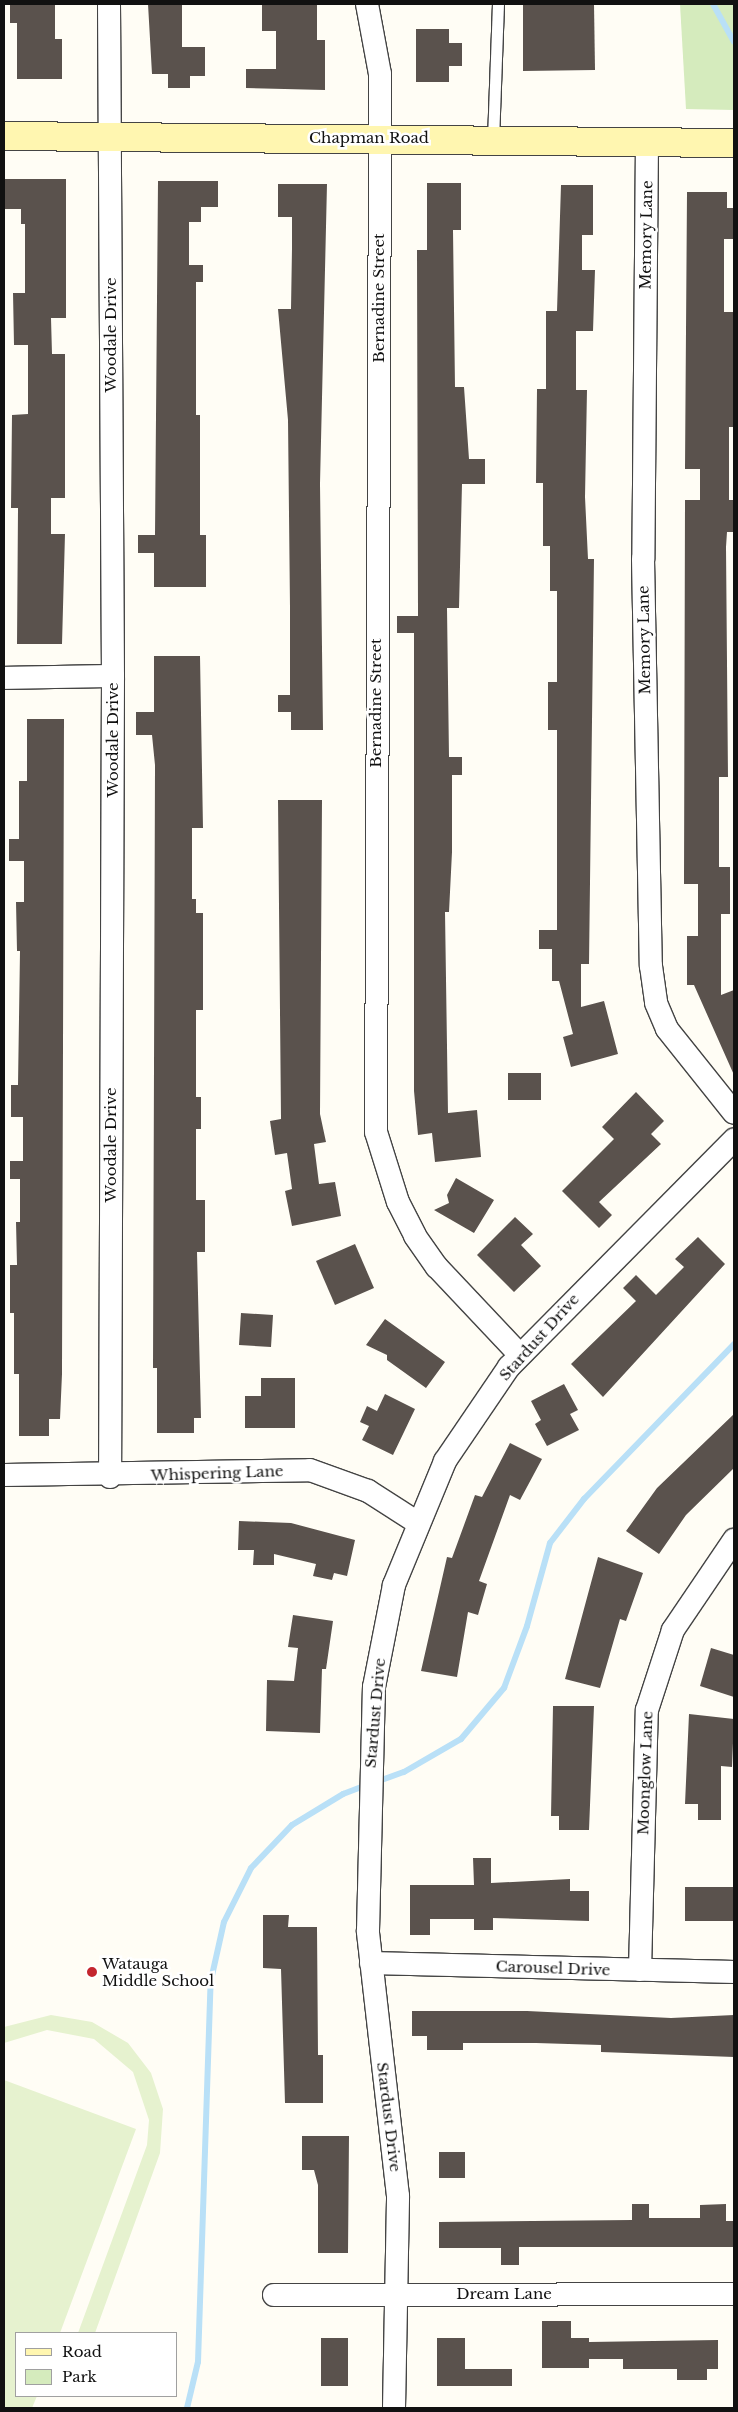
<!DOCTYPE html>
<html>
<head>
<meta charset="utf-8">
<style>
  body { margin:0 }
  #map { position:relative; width:738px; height:2412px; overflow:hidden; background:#fffdf5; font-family:"Libre Baskerville",serif }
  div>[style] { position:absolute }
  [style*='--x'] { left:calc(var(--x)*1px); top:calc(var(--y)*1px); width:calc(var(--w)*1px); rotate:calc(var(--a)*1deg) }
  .green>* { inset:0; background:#d5ebbd }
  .pitch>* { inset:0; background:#e6f2cf }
  .stream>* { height:6px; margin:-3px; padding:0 3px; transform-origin:3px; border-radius:3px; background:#b9e0f7 }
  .building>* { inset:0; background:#5a524d }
  .roads { filter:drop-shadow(1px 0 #444) drop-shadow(-1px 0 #444) drop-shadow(0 1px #444) drop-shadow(0 -1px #444) }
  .lane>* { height:11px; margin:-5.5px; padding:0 5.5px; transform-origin:5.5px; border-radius:5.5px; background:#fff }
  .street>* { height:22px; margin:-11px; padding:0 11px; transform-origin:11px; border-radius:11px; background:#fff }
  .secondary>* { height:28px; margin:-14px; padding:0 14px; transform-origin:14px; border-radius:14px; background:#fff6b0 }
  .dots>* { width:14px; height:14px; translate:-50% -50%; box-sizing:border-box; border:2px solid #fff; border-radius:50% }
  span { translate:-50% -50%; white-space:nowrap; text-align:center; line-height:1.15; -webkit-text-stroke:5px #fff; paint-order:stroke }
  .street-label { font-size:15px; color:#111 }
  .poi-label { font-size:15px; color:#111 }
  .left { translate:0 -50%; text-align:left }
  .frame { position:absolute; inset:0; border:5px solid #111; pointer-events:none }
  .legend { position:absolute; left:15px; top:2332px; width:162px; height:65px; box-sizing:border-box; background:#fff; border:1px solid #a0a0a0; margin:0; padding:6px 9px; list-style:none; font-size:15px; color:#111 }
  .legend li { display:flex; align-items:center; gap:10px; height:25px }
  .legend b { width:25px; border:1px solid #a0a0a0 }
</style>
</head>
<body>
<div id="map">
  <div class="green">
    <i style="clip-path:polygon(680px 4px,734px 4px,734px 110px,686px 109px)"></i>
  </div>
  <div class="pitch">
    <i style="clip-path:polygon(51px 2015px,92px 2022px,128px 2043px,151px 2073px,163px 2109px,160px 2153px,95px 2333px,78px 2333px,147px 2145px,149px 2120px,133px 2072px,94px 2039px,47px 2030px,4px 2043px,4px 2027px)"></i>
    <i style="clip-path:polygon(4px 2080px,136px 2129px,60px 2333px,16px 2333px,16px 2396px,37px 2396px,32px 2408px,4px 2408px)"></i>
  </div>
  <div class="stream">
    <i style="--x:713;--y:4;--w:43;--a:61.1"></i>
    <i style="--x:376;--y:1782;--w:30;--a:-20"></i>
    <i style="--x:404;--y:1772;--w:66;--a:-30.1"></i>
    <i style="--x:461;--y:1739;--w:67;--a:-49.9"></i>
    <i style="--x:504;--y:1688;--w:66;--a:-69.6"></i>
    <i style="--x:527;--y:1626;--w:86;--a:-74.5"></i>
    <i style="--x:550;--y:1543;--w:56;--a:-52.3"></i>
    <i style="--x:584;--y:1499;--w:216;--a:-45.9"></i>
    <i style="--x:187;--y:2408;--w:47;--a:-76.6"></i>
    <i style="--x:198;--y:2362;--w:382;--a:-88.1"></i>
    <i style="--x:211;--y:1980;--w:59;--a:-77.4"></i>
    <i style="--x:224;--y:1922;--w:60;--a:-63.4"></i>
    <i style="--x:251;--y:1868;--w:59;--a:-46.4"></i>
    <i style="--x:292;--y:1825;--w:60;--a:-31.3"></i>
    <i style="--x:343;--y:1794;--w:26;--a:-21"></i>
  </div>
  <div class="building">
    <i style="clip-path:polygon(10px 4px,55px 4px,55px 39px,62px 39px,62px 79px,17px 79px,17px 23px,10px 23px)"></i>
    <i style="clip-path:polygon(148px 4px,182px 4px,182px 47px,205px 47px,205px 76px,190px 76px,190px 88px,168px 88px,168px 74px,152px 74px)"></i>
    <i style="clip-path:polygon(262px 4px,317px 4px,317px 40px,325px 40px,325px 90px,246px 88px,246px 69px,276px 69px,276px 31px,262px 31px)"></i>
    <i style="clip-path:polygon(523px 4px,594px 4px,595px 70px,523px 71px)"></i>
    <i style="clip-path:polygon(416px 29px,449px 29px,449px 43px,462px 43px,462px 66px,449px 66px,449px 82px,416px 82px)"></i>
    <i style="clip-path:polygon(5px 179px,66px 179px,66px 318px,51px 318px,52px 354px,65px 354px,65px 498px,51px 498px,51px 534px,65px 534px,62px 644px,17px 644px,18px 508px,11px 508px,12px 415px,28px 414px,28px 345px,14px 345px,13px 293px,25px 293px,25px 224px,21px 224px,21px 209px,5px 209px)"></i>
    <i style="clip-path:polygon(158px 181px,218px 181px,218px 207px,201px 207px,201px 222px,189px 222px,189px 265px,203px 265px,203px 282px,196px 282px,196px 415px,200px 415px,200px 535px,206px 535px,206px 587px,154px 587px,154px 553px,138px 553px,138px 535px,155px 535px)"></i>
    <i style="clip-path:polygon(427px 183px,461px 183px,461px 230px,453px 230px,455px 387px,464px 387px,469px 459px,485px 459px,485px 484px,462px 484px,459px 608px,447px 608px,449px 757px,462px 757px,462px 775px,452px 775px,452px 852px,449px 912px,445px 912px,448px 1113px,477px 1110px,481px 1157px,435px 1162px,432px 1133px,418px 1135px,414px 1091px,414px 633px,397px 633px,397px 616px,418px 616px,417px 250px,427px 250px)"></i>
    <i style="clip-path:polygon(278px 184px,327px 184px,320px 484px,323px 730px,291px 730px,291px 712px,278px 712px,278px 695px,290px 695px,290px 608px,288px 420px,278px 309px,291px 309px,292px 248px,292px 217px,278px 217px)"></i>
    <i style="clip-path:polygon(561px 185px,593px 185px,593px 235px,582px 235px,582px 270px,595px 270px,593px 331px,576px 331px,576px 390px,587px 390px,585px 497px,588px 559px,594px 559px,589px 964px,581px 964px,581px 1007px,604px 1001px,618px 1054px,571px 1067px,563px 1037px,573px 1034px,559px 981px,552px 981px,552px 949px,539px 949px,539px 930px,557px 930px,557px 730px,548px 730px,548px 682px,557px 682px,557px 591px,550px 591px,550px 546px,543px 546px,543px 483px,536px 483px,537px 389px,546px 389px,546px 311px,557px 311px)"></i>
    <i style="clip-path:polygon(687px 192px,727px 192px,727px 208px,734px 208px,734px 239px,724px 239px,724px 312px,734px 312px,733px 427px,729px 427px,729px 500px,734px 500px,734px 532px,727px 532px,726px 547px,728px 777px,719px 777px,719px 867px,730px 867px,730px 914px,721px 914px,721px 995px,734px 990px,734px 1075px,694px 985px,687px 985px,687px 936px,698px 936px,698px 884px,684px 884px,685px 500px,700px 500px,700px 469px,685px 469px)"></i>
    <i style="clip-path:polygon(154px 656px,200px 656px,203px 828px,192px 828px,192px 899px,196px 899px,196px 913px,203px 913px,203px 1010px,196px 1010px,196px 1097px,201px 1097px,201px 1129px,196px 1129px,196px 1200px,205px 1200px,205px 1252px,197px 1252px,201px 1418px,194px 1418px,194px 1433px,157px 1433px,157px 1368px,153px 1368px,155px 765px,152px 735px,136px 735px,136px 712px,154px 712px)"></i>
    <i style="clip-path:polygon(27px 719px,64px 719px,62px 1374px,60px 1419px,49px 1419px,49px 1436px,19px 1436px,19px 1374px,14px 1374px,14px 1313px,10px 1313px,10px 1265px,17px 1265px,16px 1222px,20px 1222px,20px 1179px,10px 1179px,10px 1161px,23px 1161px,23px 1117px,11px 1117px,11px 1085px,18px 1085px,20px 951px,17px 951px,16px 902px,24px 902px,24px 861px,9px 861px,9px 839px,19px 839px,19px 781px,27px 781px)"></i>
    <i style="clip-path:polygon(278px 800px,322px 800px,320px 1114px,326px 1142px,314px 1144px,319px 1184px,335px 1182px,341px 1216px,292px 1226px,285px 1191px,292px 1189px,287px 1153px,275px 1155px,270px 1121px,281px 1119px)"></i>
    <i style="clip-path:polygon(508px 1073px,541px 1073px,541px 1100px,508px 1100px)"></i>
    <i style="clip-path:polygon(636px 1092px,664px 1121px,651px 1134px,661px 1144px,599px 1202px,612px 1215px,599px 1228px,562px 1191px,614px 1139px,602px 1127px)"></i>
    <i style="clip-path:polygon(456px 1178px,494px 1200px,474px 1233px,434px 1210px,449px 1203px,447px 1195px)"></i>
    <i style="clip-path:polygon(515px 1217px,533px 1234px,521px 1245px,541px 1266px,514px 1292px,477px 1255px)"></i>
    <i style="clip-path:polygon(698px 1237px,725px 1264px,603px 1397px,571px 1364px,636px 1301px,623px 1288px,636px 1275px,656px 1295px,684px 1267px,675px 1259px)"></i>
    <i style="clip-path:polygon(355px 1244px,374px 1288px,335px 1305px,316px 1261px)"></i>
    <i style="clip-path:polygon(241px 1313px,273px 1315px,271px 1347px,239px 1345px)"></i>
    <i style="clip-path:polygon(385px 1319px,445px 1362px,426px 1388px,387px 1360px,387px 1355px,366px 1345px)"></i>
    <i style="clip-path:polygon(261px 1378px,295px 1378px,295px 1428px,245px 1428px,245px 1396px,261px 1396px)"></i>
    <i style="clip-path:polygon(564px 1384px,578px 1410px,570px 1414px,579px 1430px,547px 1446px,535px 1424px,541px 1420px,531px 1401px)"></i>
    <i style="clip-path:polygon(385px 1394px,415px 1409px,393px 1455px,362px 1440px,369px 1426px,360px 1422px,367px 1406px,377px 1411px)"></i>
    <i style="clip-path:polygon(734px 1414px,734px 1468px,686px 1515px,659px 1554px,626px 1531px,657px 1488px)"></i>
    <i style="clip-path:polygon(510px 1443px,542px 1459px,520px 1500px,510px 1495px,479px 1581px,487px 1584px,478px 1615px,468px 1612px,457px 1677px,421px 1671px,447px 1557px,452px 1558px,475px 1495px,482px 1497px)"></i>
    <i style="clip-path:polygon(239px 1521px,291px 1523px,355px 1540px,347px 1576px,334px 1573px,332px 1580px,313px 1576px,316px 1564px,274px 1554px,274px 1565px,253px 1565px,254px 1550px,238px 1550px)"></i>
    <i style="clip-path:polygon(598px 1557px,643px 1573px,626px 1621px,620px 1619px,600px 1688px,565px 1679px)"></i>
    <i style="clip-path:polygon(293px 1615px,333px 1621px,326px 1669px,322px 1669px,320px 1733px,266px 1731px,267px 1680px,294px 1681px,298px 1648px,288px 1647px)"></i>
    <i style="clip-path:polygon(711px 1648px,734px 1655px,734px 1697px,700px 1686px)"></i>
    <i style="clip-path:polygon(553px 1706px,594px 1706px,589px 1830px,559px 1830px,559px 1816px,551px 1816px)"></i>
    <i style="clip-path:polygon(689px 1714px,734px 1719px,732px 1767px,721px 1766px,721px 1820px,698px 1820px,698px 1804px,685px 1804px)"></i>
    <i style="clip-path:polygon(473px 1858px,491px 1858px,491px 1883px,570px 1879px,570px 1891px,589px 1891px,589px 1921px,493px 1918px,493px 1930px,474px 1930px,474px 1919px,430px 1919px,430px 1935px,410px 1935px,410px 1885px,474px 1885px)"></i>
    <i style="clip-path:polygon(685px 1887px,734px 1887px,734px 1921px,685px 1921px)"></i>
    <i style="clip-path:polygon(263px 1915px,289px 1915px,288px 1927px,317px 1927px,318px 2055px,323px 2055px,323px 2103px,285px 2103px,281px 1969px,263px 1968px)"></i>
    <i style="clip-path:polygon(412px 2011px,527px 2011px,671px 2018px,734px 2015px,734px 2057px,601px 2052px,601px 2045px,536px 2043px,463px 2043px,463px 2050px,427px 2050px,427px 2036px,412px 2036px)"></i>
    <i style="clip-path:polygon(302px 2136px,349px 2136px,348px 2253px,318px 2253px,318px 2185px,314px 2170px,302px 2170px)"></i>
    <i style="clip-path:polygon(439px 2152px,465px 2152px,465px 2178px,439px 2178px)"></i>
    <i style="clip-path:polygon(632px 2204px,649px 2204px,649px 2218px,700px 2218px,700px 2205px,726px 2204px,726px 2221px,734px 2221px,734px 2247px,519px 2247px,519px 2265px,501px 2265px,501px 2248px,439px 2248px,439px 2222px,632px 2220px)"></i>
    <i style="clip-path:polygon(542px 2321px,571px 2321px,571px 2338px,589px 2338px,589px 2342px,718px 2340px,718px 2369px,707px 2369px,707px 2380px,677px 2380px,677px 2369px,623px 2369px,623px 2359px,589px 2359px,589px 2368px,542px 2368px)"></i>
    <i style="clip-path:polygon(321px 2338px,348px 2338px,348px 2386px,321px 2386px)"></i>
    <i style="clip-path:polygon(437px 2338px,465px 2338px,465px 2369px,512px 2369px,512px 2386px,437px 2386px)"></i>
  </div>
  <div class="roads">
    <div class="lane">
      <i style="--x:493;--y:140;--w:136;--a:-87.9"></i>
    </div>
    <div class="street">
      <i style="--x:109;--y:4;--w:672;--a:89.66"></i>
      <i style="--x:113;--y:676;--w:801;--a:90.21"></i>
      <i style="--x:367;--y:4;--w:71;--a:79.5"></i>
      <i style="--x:380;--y:74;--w:64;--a:90"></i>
      <i style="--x:380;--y:138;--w:994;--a:90.23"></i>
      <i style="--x:376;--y:1132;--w:73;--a:72.6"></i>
      <i style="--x:398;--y:1202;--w:38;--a:63"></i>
      <i style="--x:415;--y:1236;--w:38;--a:55"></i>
      <i style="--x:437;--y:1267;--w:121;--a:46.7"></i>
      <i style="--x:647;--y:141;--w:418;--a:90.5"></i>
      <i style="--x:643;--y:559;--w:407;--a:88.9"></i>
      <i style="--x:651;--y:966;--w:37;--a:82"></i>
      <i style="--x:656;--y:1003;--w:28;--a:67"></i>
      <i style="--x:667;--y:1029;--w:107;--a:51.4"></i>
      <i style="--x:4;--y:678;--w:109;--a:-1.1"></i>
      <i style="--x:4;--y:1475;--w:306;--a:-0.9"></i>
      <i style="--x:310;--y:1470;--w:62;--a:19.9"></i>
      <i style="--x:368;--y:1491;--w:59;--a:32.6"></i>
      <i style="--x:371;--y:1963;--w:363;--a:1.4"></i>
      <i style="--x:640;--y:1970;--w:260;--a:-88.5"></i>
      <i style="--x:647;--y:1710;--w:84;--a:-72"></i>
      <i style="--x:673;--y:1630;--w:109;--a:-55.9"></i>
      <i style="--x:274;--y:2295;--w:460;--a:-0.1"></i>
      <i style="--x:394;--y:2408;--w:212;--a:-88.9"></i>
      <i style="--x:398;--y:2196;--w:267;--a:-96.5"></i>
      <i style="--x:368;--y:1931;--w:244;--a:-88.6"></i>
      <i style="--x:374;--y:1687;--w:104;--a:-78.9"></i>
      <i style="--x:394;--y:1585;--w:134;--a:-67.6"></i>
      <i style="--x:445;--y:1461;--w:114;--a:-55.8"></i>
      <i style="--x:509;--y:1367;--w:320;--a:-45.3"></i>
    </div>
    <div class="secondary">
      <i style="--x:4;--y:136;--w:730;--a:0.55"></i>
    </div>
  </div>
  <div class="dots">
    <i style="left:92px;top:1972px;background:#c4262e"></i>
  </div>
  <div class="street-label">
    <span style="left:369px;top:138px">Chapman Road</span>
    <span style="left:646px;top:235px;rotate:-89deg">Memory Lane</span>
    <span style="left:379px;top:298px;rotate:-90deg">Bernadine Street</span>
    <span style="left:111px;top:335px;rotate:-90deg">Woodale Drive</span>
    <span style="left:644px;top:640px;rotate:-91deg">Memory Lane</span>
    <span style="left:376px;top:703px;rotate:-90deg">Bernadine Street</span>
    <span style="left:113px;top:740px;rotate:-90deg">Woodale Drive</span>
    <span style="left:111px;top:1145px;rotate:-90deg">Woodale Drive</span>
    <span style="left:539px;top:1337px;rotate:-48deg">Stardust Drive</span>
    <span style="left:217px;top:1473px;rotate:-2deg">Whispering Lane</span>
    <span style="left:375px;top:1713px;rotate:-85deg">Stardust Drive</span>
    <span style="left:645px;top:1773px;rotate:-88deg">Moonglow Lane</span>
    <span style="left:553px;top:1968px;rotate:2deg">Carousel Drive</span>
    <span style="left:389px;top:2117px;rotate:83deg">Stardust Drive</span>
    <span style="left:504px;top:2294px">Dream Lane</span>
  </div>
  <div class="poi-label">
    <span class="left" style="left:102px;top:1972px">Watauga<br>Middle School</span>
  </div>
  <div class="frame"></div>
  <ul class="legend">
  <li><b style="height:6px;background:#fff6b0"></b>Road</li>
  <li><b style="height:14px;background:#d5ebbd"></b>Park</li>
  </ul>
</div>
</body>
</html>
